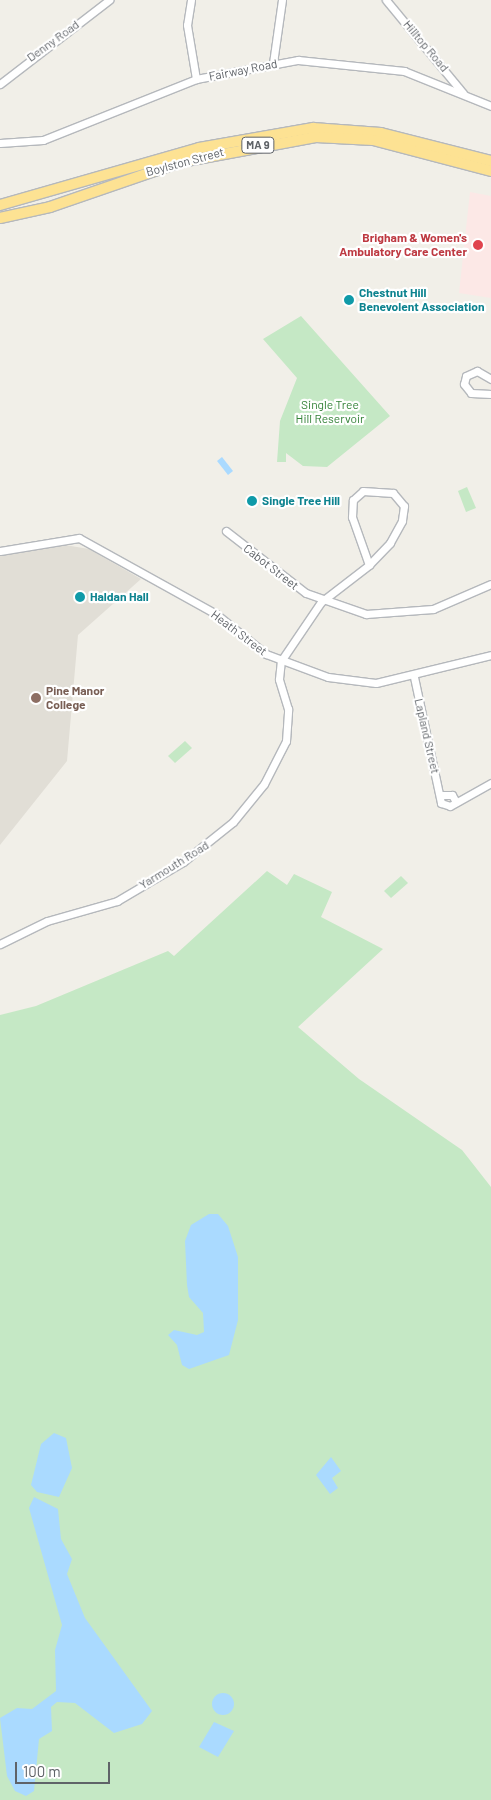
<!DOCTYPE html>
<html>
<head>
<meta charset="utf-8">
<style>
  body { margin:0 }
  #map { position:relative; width:491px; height:1800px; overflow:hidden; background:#f1efe8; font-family:Barlow,sans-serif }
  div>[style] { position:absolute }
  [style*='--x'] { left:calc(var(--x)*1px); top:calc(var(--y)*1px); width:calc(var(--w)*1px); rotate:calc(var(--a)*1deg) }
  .education>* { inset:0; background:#e1ded6 }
  .medical>* { inset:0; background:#fce8e6 }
  .green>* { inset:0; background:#c5e8c5 }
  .water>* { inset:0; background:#aadaff }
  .round { border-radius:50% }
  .roads { filter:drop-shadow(1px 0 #b5b8bc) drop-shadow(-1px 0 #b5b8bc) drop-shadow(0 1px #b5b8bc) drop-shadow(0 -1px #b5b8bc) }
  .minor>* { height:7px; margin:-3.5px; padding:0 3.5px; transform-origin:3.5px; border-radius:3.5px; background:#fff }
  .highway>* { height:10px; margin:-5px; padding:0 5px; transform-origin:5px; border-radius:5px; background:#fde293 }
  .dots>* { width:14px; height:14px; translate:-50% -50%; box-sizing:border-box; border:2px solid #fff; border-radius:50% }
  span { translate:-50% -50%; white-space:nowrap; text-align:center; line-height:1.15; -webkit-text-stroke:4.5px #fff; paint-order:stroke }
  .shield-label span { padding:1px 4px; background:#fff; border:1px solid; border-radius:4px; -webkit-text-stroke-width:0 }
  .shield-label { font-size:11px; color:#5f6368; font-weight:700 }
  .street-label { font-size:12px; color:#5f6368 }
  .health-label { font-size:12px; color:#be3a42; font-weight:700 }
  .right { translate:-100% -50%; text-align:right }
  .culture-label { font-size:12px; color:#0d838f; font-weight:700 }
  .left { translate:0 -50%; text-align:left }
  .park-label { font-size:12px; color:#348238 }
  .education-label { font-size:12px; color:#785e54; font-weight:700 }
  .scale { position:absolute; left:15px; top:1762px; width:95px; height:22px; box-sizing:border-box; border:2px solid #5f6368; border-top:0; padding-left:6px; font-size:15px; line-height:18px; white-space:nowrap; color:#5f6368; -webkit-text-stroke:4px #fff; paint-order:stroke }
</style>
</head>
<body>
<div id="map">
  <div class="education">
    <i style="clip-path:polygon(65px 545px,89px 549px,141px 579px,78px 635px,67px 761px,0 845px,0 556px)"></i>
  </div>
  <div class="medical">
    <i style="clip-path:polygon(470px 192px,491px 196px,491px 298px,459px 293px)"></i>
  </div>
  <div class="green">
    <i style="clip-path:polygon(301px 316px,390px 416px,327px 467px,303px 466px,286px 453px,286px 462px,277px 462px,280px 421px,297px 378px,263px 339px)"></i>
    <i style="clip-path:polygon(467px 487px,476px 508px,466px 512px,458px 491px)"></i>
    <i style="clip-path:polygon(185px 741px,192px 748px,175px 763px,168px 756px)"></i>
    <i style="clip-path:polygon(267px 871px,287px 885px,294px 874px,332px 892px,321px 917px,383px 949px,298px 1027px,359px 1079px,462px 1150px,491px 1187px,491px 1800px,0 1800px,0 1015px,36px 1006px,168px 951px,174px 956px)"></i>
    <i style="clip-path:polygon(401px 876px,408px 883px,391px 898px,384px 891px)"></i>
  </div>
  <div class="water">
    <i style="clip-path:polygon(222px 457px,233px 471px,228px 475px,217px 461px)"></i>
    <i style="clip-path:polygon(209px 1214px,218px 1214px,228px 1226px,238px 1257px,238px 1320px,229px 1355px,189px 1369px,182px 1365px,177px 1345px,168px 1335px,174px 1330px,197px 1335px,204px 1332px,203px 1313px,189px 1297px,187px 1285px,185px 1241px,191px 1225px)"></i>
    <i style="clip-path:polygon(54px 1433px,66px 1438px,72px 1468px,59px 1497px,37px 1492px,31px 1485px,41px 1444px)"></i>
    <i style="clip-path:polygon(331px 1457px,341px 1471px,332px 1478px,338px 1488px,330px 1494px,316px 1475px)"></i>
    <i style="clip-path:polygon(34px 1497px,58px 1509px,61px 1539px,72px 1559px,67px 1574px,85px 1618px,152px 1711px,142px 1724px,114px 1733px,75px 1703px,57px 1702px,51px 1707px,52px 1731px,39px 1739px,34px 1791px,26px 1796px,15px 1791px,7px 1776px,0 1718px,17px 1708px,32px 1709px,56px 1691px,55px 1650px,62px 1625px,29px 1508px)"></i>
    <i class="round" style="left:212px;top:1693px;width:22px;height:22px"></i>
    <i style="clip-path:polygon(214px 1722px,234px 1731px,218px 1757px,199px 1747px)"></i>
  </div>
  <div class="roads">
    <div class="minor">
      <i style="--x:191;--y:0;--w:25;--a:99"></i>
      <i style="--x:187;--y:25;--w:55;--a:80.5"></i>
      <i style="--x:386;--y:0;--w:121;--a:50.4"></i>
      <i style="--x:273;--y:63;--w:64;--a:-81.9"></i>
      <i style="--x:0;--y:84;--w:138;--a:-37.6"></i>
      <i style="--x:0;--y:143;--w:43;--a:-4"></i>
      <i style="--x:43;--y:140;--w:165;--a:-21.7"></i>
      <i style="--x:196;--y:79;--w:104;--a:-10.6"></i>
      <i style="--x:298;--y:60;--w:107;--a:5.9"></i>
      <i style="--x:404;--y:71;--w:94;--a:21.9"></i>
      <i style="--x:491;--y:379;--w:16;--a:-150"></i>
      <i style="--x:477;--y:371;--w:12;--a:156"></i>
      <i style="--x:466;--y:376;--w:8;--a:104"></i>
      <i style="--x:464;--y:384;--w:11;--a:52"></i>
      <i style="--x:471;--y:393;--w:20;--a:3"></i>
      <i style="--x:226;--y:531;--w:101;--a:37.8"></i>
      <i style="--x:306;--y:593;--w:64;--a:19.3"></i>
      <i style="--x:366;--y:614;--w:67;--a:-4.3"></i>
      <i style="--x:433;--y:609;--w:63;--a:-23.3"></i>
      <i style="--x:0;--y:551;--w:80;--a:-9.3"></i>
      <i style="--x:79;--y:538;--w:157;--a:29"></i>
      <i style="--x:216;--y:614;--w:64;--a:38.7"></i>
      <i style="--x:266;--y:654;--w:66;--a:20.4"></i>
      <i style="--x:328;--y:677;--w:48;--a:7.1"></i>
      <i style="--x:376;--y:683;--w:118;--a:-13.7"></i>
      <i style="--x:414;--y:677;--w:129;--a:77.9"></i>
      <i style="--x:441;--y:803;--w:9;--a:18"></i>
      <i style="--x:450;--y:806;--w:47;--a:-29.3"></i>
      <i style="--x:441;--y:795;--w:11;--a:0"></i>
      <i style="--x:452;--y:795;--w:8;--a:60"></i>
      <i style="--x:0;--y:944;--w:52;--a:-26.1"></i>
      <i style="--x:47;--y:921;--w:73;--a:-15.9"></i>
      <i style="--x:117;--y:901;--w:77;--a:-30.6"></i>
      <i style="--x:183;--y:862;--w:64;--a:-38.7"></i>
      <i style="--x:233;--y:822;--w:49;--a:-50.8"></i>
      <i style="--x:264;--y:784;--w:48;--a:-62.9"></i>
      <i style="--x:286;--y:741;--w:32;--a:-86"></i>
      <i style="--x:288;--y:709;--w:31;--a:-107"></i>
      <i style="--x:279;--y:679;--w:18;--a:-84"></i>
      <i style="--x:281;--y:661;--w:71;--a:-55.9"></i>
      <i style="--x:321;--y:602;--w:61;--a:-37.6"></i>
      <i style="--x:369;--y:565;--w:51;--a:-109.5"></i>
      <i style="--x:352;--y:517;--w:17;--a:-87"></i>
      <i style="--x:353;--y:500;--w:13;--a:-42"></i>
      <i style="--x:363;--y:491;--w:30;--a:4"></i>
      <i style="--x:393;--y:493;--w:17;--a:50"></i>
      <i style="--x:404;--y:506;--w:15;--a:98"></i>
      <i style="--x:402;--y:521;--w:25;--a:119"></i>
      <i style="--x:390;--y:543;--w:30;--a:134"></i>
    </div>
    <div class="highway">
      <i style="--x:0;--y:205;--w:207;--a:-16"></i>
      <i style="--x:199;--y:148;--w:116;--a:-10"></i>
      <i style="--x:313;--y:128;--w:68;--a:4.2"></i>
      <i style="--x:381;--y:133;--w:114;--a:14.3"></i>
      <i style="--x:0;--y:218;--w:51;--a:-12.4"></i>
      <i style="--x:50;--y:207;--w:139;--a:-19"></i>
      <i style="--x:181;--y:162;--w:137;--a:-10.5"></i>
      <i style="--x:316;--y:137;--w:57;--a:3"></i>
      <i style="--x:373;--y:140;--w:122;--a:14.7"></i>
    </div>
  </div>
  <div class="dots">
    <i style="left:478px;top:245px;background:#e0444e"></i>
    <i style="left:349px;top:300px;background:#0f9aa8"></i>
    <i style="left:252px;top:501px;background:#0f9aa8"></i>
    <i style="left:80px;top:597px;background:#0f9aa8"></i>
    <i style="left:36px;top:698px;background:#8d6e63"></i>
  </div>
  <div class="shield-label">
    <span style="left:258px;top:145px">MA 9</span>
  </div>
  <div class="street-label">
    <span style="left:53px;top:41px;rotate:-36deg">Denny Road</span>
    <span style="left:426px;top:46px;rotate:50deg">Hilltop Road</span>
    <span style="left:243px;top:70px;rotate:-11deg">Fairway Road</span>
    <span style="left:185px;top:162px;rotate:-15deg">Boylston Street</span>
    <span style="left:271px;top:567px;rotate:38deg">Cabot Street</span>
    <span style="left:239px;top:633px;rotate:37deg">Heath Street</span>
    <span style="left:427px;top:736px;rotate:77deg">Lapland Street</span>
    <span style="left:174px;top:865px;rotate:-32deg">Yarmouth Road</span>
  </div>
  <div class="health-label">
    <span class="right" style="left:467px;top:245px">Brigham &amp; Women's<br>Ambulatory Care Center</span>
  </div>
  <div class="culture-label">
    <span class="left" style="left:359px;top:300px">Chestnut Hill<br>Benevolent Association</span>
    <span class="left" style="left:262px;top:501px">Single Tree Hill</span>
    <span class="left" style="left:90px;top:597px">Haldan Hall</span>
  </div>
  <div class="park-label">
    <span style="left:330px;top:412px">Single Tree<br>Hill Reservoir</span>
  </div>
  <div class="education-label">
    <span class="left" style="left:46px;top:698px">Pine Manor<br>College</span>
  </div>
  <div class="scale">100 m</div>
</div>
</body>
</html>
